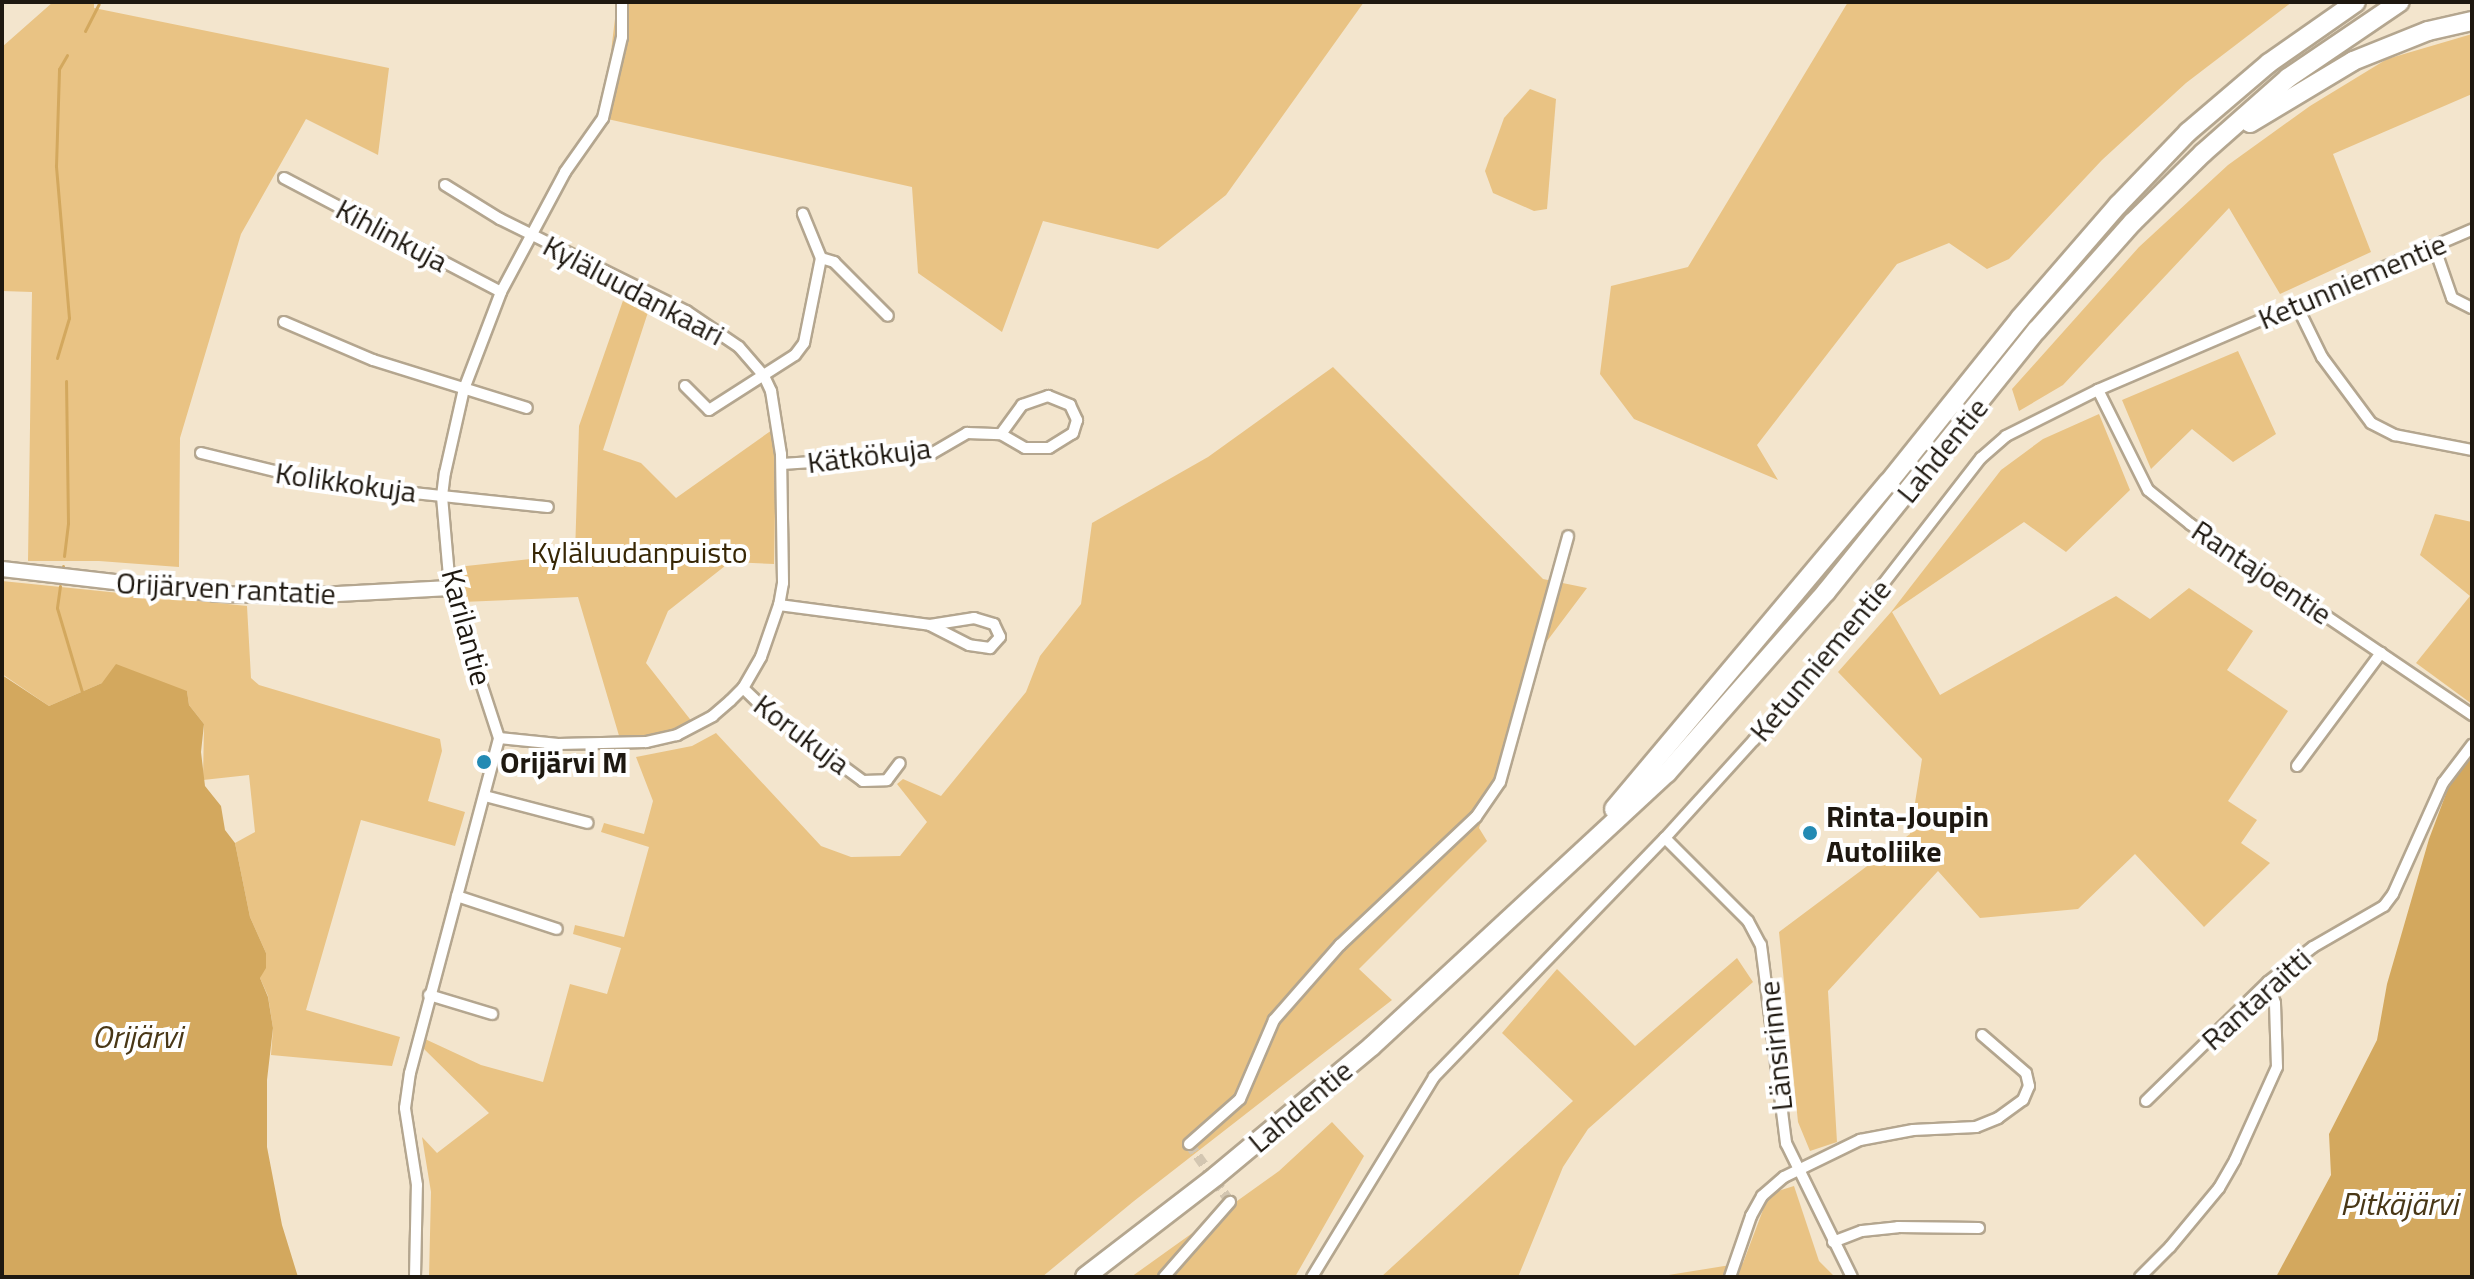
<!DOCTYPE html>
<html>
<head>
<meta charset="utf-8">
<style>
  body { margin:0 }
  #map { position:relative; width:2474px; height:1279px; overflow:hidden; background:#f3e5cd; font-family:"Titillium Web",sans-serif }
  div>[style] { position:absolute }
  [style*='--x'] { left:calc(var(--x)*1px); top:calc(var(--y)*1px); width:calc(var(--w)*1px); rotate:calc(var(--a)*1deg) }
  .green>* { inset:0; background:#e9c384 }
  .water>* { inset:0; background:#d3a85e }
  .stream>* { height:3px; margin:-1.5px; padding:0 1.5px; transform-origin:1.5px; border-radius:1.5px; background:#d3a85e }
  .minor-tunnel>* { height:10px; margin-top:-5px; transform-origin:0; background:repeating-linear-gradient(90deg,#d3c6b1 0 10px,transparent 0 15px) }
  .roads { filter:drop-shadow(2px 0 #b4a68f) drop-shadow(-2px 0 #b4a68f) drop-shadow(0 2px #b4a68f) drop-shadow(0 -2px #b4a68f) }
  .minor>* { height:10px; margin:-5px; padding:0 5px; transform-origin:5px; border-radius:5px; background:#fff }
  .tertiary>* { height:14px; margin:-7px; padding:0 7px; transform-origin:7px; border-radius:7px; background:#fff }
  .trunk>* { height:18px; margin:-9px; padding:0 9px; transform-origin:9px; border-radius:9px; background:#fff }
  .dots>* { width:22px; height:22px; translate:-50% -50%; box-sizing:border-box; border:4px solid #fff; border-radius:50% }
  span { translate:-50% -50%; white-space:nowrap; text-align:center; line-height:1.15; -webkit-text-stroke:8px #fff; paint-order:stroke }
  .street-label { font-size:30px; color:#1e1810 }
  .park-label { font-size:30px; color:#372604 }
  .poi-label { font-size:30px; color:#1e1810; font-weight:700 }
  .left { translate:0 -50%; text-align:left }
  .water-label { font-size:32px; color:#493716; font-style:italic }
  .frame { position:absolute; inset:0; border:4px solid #1e1810; pointer-events:none }
</style>
</head>
<body>
<div id="map">
  <div class="green">
    <i style="clip-path:polygon(53px 2px,94px 2px,94px 8px,389px 68px,378px 155px,306px 119px,241px 234px,180px 438px,179px 567px,99px 561px,28px 561px,32px 292px,2px 291px,2px 47px)"></i>
    <i style="clip-path:polygon(617px 2px,1364px 2px,1226px 195px,1158px 249px,1043px 221px,1002px 332px,918px 273px,912px 187px,603px 118px)"></i>
    <i style="clip-path:polygon(1848px 2px,2292px 2px,2186px 83px,2102px 160px,2009px 259px,1987px 269px,1949px 243px,1897px 264px,1757px 445px,1778px 480px,1634px 419px,1600px 374px,1611px 286px,1688px 267px)"></i>
    <i style="clip-path:polygon(2472px 34px,2472px 94px,2333px 154px,2371px 252px,2280px 294px,2229px 208px,2063px 385px,2019px 411px,2012px 389px,2139px 247px,2228px 165px,2310px 106px,2387px 59px)"></i>
    <i style="clip-path:polygon(1530px 89px,1556px 99px,1547px 209px,1534px 211px,1493px 193px,1485px 171px,1504px 118px)"></i>
    <i style="clip-path:polygon(626px 292px,651px 303px,603px 450px,641px 463px,676px 498px,772px 430px,776px 458px,774px 564px,730px 562px,668px 611px,646px 663px,693px 723px,653px 737px,620px 739px,578px 597px,462px 602px,457px 567px,575px 554px,579px 426px)"></i>
    <i style="clip-path:polygon(2238px 351px,2276px 434px,2233px 462px,2192px 429px,2151px 469px,2122px 400px)"></i>
    <i style="clip-path:polygon(1333px 367px,1543px 579px,1587px 588px,1535px 657px,1479px 828px,1487px 841px,1359px 969px,1392px 1000px,1134px 1201px,1042px 1277px,429px 1277px,431px 1192px,422px 1137px,437px 1153px,489px 1113px,423px 1048px,425px 1039px,481px 1065px,543px 1082px,570px 984px,607px 994px,621px 948px,573px 934px,575px 925px,624px 937px,649px 847px,601px 832px,604px 823px,644px 834px,653px 801px,636px 757px,692px 746px,716px 733px,821px 846px,851px 857px,900px 856px,927px 822px,897px 784px,903px 779px,941px 796px,1026px 692px,1040px 656px,1081px 604px,1092px 523px,1208px 457px)"></i>
    <i style="clip-path:polygon(2099px 414px,2130px 490px,2066px 552px,2024px 522px,1892px 612px,1940px 695px,2116px 596px,2150px 619px,2189px 588px,2253px 631px,2227px 670px,2288px 711px,2228px 801px,2257px 820px,2241px 843px,2270px 863px,2204px 927px,2135px 854px,2078px 909px,1980px 918px,1938px 871px,1828px 991px,1837px 1142px,1810px 1151px,1798px 1122px,1779px 932px,1910px 834px,1922px 759px,1838px 672px,1891px 612px,2001px 470px,2043px 439px)"></i>
    <i style="clip-path:polygon(2435px 514px,2472px 522px,2472px 704px,2416px 663px,2470px 596px,2420px 555px)"></i>
    <i style="clip-path:polygon(2px 581px,247px 606px,251px 678px,259px 685px,440px 739px,442px 751px,428px 801px,465px 812px,455px 846px,361px 820px,306px 1010px,400px 1037px,392px 1066px,271px 1055px,273px 1028px,268px 996px,260px 978px,266px 953px,250px 917px,235px 843px,255px 832px,249px 775px,203px 780px,204px 724px,189px 705px,187px 691px,102px 683px,49px 706px,2px 674px)"></i>
    <i style="clip-path:polygon(1737px 958px,1753px 982px,1588px 1129px,1563px 1167px,1518px 1277px,1381px 1277px,1573px 1101px,1502px 1033px,1557px 969px,1635px 1046px)"></i>
    <i style="clip-path:polygon(1332px 1122px,1364px 1156px,1295px 1277px,1131px 1277px,1279px 1171px)"></i>
    <i style="clip-path:polygon(1794px 1186px,1819px 1261px,1835px 1277px,1656px 1277px,1743px 1263px,1766px 1202px,1775px 1192px)"></i>
  </div>
  <div class="water">
    <i style="clip-path:polygon(116px 664px,187px 691px,189px 705px,204px 724px,201px 752px,205px 786px,221px 806px,225px 830px,235px 843px,250px 917px,266px 953px,266px 968px,260px 978px,268px 997px,273px 1028px,267px 1080px,267px 1147px,282px 1225px,298px 1277px,2px 1277px,2px 675px,49px 706px,102px 683px)"></i>
    <i style="clip-path:polygon(2472px 753px,2472px 1277px,2276px 1277px,2331px 1175px,2329px 1134px,2377px 1040px,2387px 984px,2429px 839px,2453px 775px)"></i>
  </div>
  <div class="stream">
    <i style="--x:85;--y:31;--w:30;--a:-63"></i>
    <i style="--x:57;--y:358;--w:42;--a:-73.3"></i>
    <i style="--x:69;--y:318;--w:153;--a:-94.9"></i>
    <i style="--x:56;--y:166;--w:97;--a:-88.2"></i>
    <i style="--x:59;--y:69;--w:16;--a:-60"></i>
    <i style="--x:64;--y:556;--w:33;--a:-83"></i>
    <i style="--x:68;--y:523;--w:142;--a:-90.8"></i>
    <i style="--x:63;--y:567;--w:1;--a:-90"></i>
    <i style="--x:60;--y:586;--w:22;--a:98"></i>
    <i style="--x:57;--y:608;--w:88;--a:73.4"></i>
  </div>
  <div class="minor-tunnel">
    <i style="--x:1189;--y:1144;--w:71;--a:54.7"></i>
  </div>
  <div class="roads">
    <div class="minor">
      <i style="--x:284;--y:178;--w:245;--a:27.7"></i>
      <i style="--x:445;--y:185;--w:65;--a:31.7"></i>
      <i style="--x:500;--y:219;--w:208;--a:26.3"></i>
      <i style="--x:686;--y:311;--w:64;--a:34.2"></i>
      <i style="--x:739;--y:347;--w:38;--a:49"></i>
      <i style="--x:764;--y:376;--w:17;--a:65"></i>
      <i style="--x:771;--y:391;--w:64;--a:81"></i>
      <i style="--x:781;--y:454;--w:129;--a:89.1"></i>
      <i style="--x:783;--y:583;--w:22;--a:100"></i>
      <i style="--x:779;--y:605;--w:55;--a:109.1"></i>
      <i style="--x:761;--y:657;--w:36;--a:120"></i>
      <i style="--x:743;--y:688;--w:18;--a:135"></i>
      <i style="--x:730;--y:701;--w:23;--a:139"></i>
      <i style="--x:713;--y:716;--w:41;--a:152.2"></i>
      <i style="--x:677;--y:735;--w:32;--a:167"></i>
      <i style="--x:646;--y:742;--w:88;--a:178.7"></i>
      <i style="--x:558;--y:744;--w:59;--a:-174.2"></i>
      <i style="--x:2434;--y:246;--w:55;--a:70.9"></i>
      <i style="--x:2452;--y:298;--w:22;--a:27"></i>
      <i style="--x:821;--y:258;--w:14;--a:17"></i>
      <i style="--x:834;--y:262;--w:76;--a:45"></i>
      <i style="--x:2296;--y:304;--w:59;--a:63.9"></i>
      <i style="--x:2322;--y:357;--w:82;--a:53.4"></i>
      <i style="--x:2371;--y:423;--w:27;--a:27"></i>
      <i style="--x:2395;--y:435;--w:78;--a:11"></i>
      <i style="--x:284;--y:322;--w:97;--a:23.1"></i>
      <i style="--x:373;--y:360;--w:161;--a:17.3"></i>
      <i style="--x:685;--y:386;--w:34;--a:45"></i>
      <i style="--x:709;--y:410;--w:102;--a:-32.6"></i>
      <i style="--x:795;--y:355;--w:15;--a:-53"></i>
      <i style="--x:804;--y:343;--w:87;--a:-78.7"></i>
      <i style="--x:821;--y:258;--w:48;--a:-112.2"></i>
      <i style="--x:2098;--y:390;--w:112;--a:63.4"></i>
      <i style="--x:2148;--y:490;--w:54;--a:39"></i>
      <i style="--x:2190;--y:524;--w:341;--a:34.1"></i>
      <i style="--x:201;--y:453;--w:131;--a:13.7"></i>
      <i style="--x:328;--y:484;--w:221;--a:6"></i>
      <i style="--x:782;--y:464;--w:149;--a:-3.8"></i>
      <i style="--x:931;--y:454;--w:42;--a:-30.3"></i>
      <i style="--x:967;--y:433;--w:34;--a:2"></i>
      <i style="--x:1001;--y:434;--w:36;--a:-54"></i>
      <i style="--x:1022;--y:405;--w:28;--a:-19"></i>
      <i style="--x:1048;--y:396;--w:24;--a:22"></i>
      <i style="--x:1070;--y:405;--w:17;--a:65"></i>
      <i style="--x:1077;--y:420;--w:14;--a:107"></i>
      <i style="--x:1073;--y:433;--w:28;--a:148"></i>
      <i style="--x:1049;--y:448;--w:24;--a:180"></i>
      <i style="--x:1025;--y:448;--w:28;--a:-150"></i>
      <i style="--x:779;--y:605;--w:152;--a:7.5"></i>
      <i style="--x:930;--y:625;--w:45;--a:-9"></i>
      <i style="--x:974;--y:618;--w:21;--a:17"></i>
      <i style="--x:994;--y:624;--w:14;--a:65"></i>
      <i style="--x:1000;--y:637;--w:15;--a:132"></i>
      <i style="--x:990;--y:648;--w:21;--a:-172"></i>
      <i style="--x:969;--y:645;--w:44;--a:-152.9"></i>
      <i style="--x:743;--y:688;--w:29;--a:44"></i>
      <i style="--x:764;--y:708;--w:123;--a:36.4"></i>
      <i style="--x:863;--y:781;--w:24;--a:-2"></i>
      <i style="--x:887;--y:780;--w:21;--a:-53"></i>
      <i style="--x:2297;--y:766;--w:141;--a:-53.4"></i>
      <i style="--x:485;--y:796;--w:106;--a:14.7"></i>
      <i style="--x:1665;--y:838;--w:117;--a:45"></i>
      <i style="--x:1748;--y:921;--w:27;--a:62"></i>
      <i style="--x:1761;--y:945;--w:200;--a:82.8"></i>
      <i style="--x:1786;--y:1143;--w:149;--a:63.8"></i>
      <i style="--x:457;--y:896;--w:105;--a:18.3"></i>
      <i style="--x:429;--y:995;--w:66;--a:16.8"></i>
      <i style="--x:2146;--y:1101;--w:170;--a:-44.3"></i>
      <i style="--x:2268;--y:982;--w:57;--a:-37.9"></i>
      <i style="--x:2313;--y:947;--w:82;--a:-30"></i>
      <i style="--x:2384;--y:906;--w:15;--a:-53"></i>
      <i style="--x:2393;--y:894;--w:122;--a:-65.8"></i>
      <i style="--x:2443;--y:783;--w:48;--a:-52.7"></i>
      <i style="--x:1189;--y:1144;--w:68;--a:-41.4"></i>
      <i style="--x:1240;--y:1099;--w:86;--a:-66.7"></i>
      <i style="--x:1274;--y:1020;--w:100;--a:-48.7"></i>
      <i style="--x:1340;--y:945;--w:187;--a:-43.3"></i>
      <i style="--x:1476;--y:817;--w:42;--a:-55.6"></i>
      <i style="--x:1500;--y:782;--w:255;--a:-74.5"></i>
      <i style="--x:1833;--y:1242;--w:31;--a:-21"></i>
      <i style="--x:1862;--y:1231;--w:36;--a:-6"></i>
      <i style="--x:1898;--y:1227;--w:81;--a:0.7"></i>
      <i style="--x:415;--y:1277;--w:92;--a:-88.8"></i>
      <i style="--x:417;--y:1185;--w:78;--a:-98.9"></i>
      <i style="--x:405;--y:1108;--w:35;--a:-82"></i>
      <i style="--x:410;--y:1073;--w:347;--a:-75.1"></i>
      <i style="--x:499;--y:738;--w:158;--a:-108.1"></i>
      <i style="--x:450;--y:588;--w:92;--a:-95"></i>
      <i style="--x:442;--y:496;--w:23;--a:-83"></i>
      <i style="--x:445;--y:473;--w:86;--a:-77.3"></i>
      <i style="--x:464;--y:389;--w:104;--a:-69.1"></i>
      <i style="--x:501;--y:292;--w:136;--a:-61.9"></i>
      <i style="--x:565;--y:172;--w:66;--a:-54.9"></i>
      <i style="--x:603;--y:118;--w:83;--a:-76.8"></i>
      <i style="--x:622;--y:37;--w:35;--a:-90"></i>
      <i style="--x:1164;--y:1277;--w:100;--a:-48.7"></i>
      <i style="--x:1312;--y:1277;--w:234;--a:-58.6"></i>
      <i style="--x:1434;--y:1077;--w:332;--a:-46"></i>
      <i style="--x:1665;--y:838;--w:132;--a:-47.8"></i>
      <i style="--x:1754;--y:740;--w:124;--a:-49.2"></i>
      <i style="--x:1835;--y:646;--w:238;--a:-52.2"></i>
      <i style="--x:1981;--y:458;--w:33;--a:-41"></i>
      <i style="--x:2006;--y:436;--w:103;--a:-26.6"></i>
      <i style="--x:2098;--y:390;--w:407;--a:-23.2"></i>
      <i style="--x:1730;--y:1277;--w:65;--a:-71"></i>
      <i style="--x:1751;--y:1216;--w:23;--a:-61"></i>
      <i style="--x:1762;--y:1196;--w:29;--a:-41"></i>
      <i style="--x:1784;--y:1177;--w:85;--a:-26"></i>
      <i style="--x:1860;--y:1140;--w:54;--a:-10.7"></i>
      <i style="--x:1913;--y:1130;--w:63;--a:-2.7"></i>
      <i style="--x:1976;--y:1127;--w:24;--a:-22"></i>
      <i style="--x:1998;--y:1118;--w:31;--a:-36"></i>
      <i style="--x:2023;--y:1100;--w:15;--a:-67"></i>
      <i style="--x:2029;--y:1086;--w:13;--a:-103"></i>
      <i style="--x:2026;--y:1073;--w:58;--a:-139.2"></i>
      <i style="--x:2140;--y:1277;--w:42;--a:-45"></i>
      <i style="--x:2170;--y:1247;--w:77;--a:-50.3"></i>
      <i style="--x:2219;--y:1188;--w:32;--a:-60"></i>
      <i style="--x:2235;--y:1160;--w:102;--a:-65.7"></i>
      <i style="--x:2277;--y:1067;--w:64;--a:-91.8"></i>
      <i style="--x:2275;--y:1003;--w:22;--a:-108"></i>
    </div>
    <div class="tertiary">
      <i style="--x:2;--y:569;--w:218;--a:6.6"></i>
      <i style="--x:219;--y:594;--w:81;--a:1.4"></i>
      <i style="--x:300;--y:596;--w:150;--a:-3.1"></i>
    </div>
    <div class="trunk">
      <i style="--x:2250;--y:123;--w:120;--a:-31"></i>
      <i style="--x:2353;--y:61;--w:81;--a:-21.8"></i>
      <i style="--x:2428;--y:31;--w:45;--a:-12.8"></i>
      <i style="--x:1614;--y:809;--w:426;--a:-50"></i>
      <i style="--x:1888;--y:483;--w:211;--a:-51.3"></i>
      <i style="--x:2020;--y:318;--w:150;--a:-49.1"></i>
      <i style="--x:2118;--y:205;--w:101;--a:-46.2"></i>
      <i style="--x:2188;--y:132;--w:106;--a:-40.4"></i>
      <i style="--x:2269;--y:63;--w:106;--a:-35"></i>
      <i style="--x:1085;--y:1277;--w:165;--a:-37.6"></i>
      <i style="--x:1216;--y:1176;--w:203;--a:-39.8"></i>
      <i style="--x:1372;--y:1046;--w:402;--a:-42.8"></i>
      <i style="--x:1667;--y:773;--w:241;--a:-48.7"></i>
      <i style="--x:1826;--y:592;--w:336;--a:-51.2"></i>
      <i style="--x:2037;--y:330;--w:144;--a:-48.4"></i>
      <i style="--x:2133;--y:222;--w:98;--a:-44.6"></i>
      <i style="--x:2203;--y:153;--w:113;--a:-41.4"></i>
      <i style="--x:2288;--y:78;--w:135;--a:-34.2"></i>
    </div>
  </div>
  <div class="dots">
    <i style="left:484px;top:762px;background:#238ab3"></i>
    <i style="left:1810px;top:833px;background:#238ab3"></i>
  </div>
  <div class="street-label">
    <span style="left:392px;top:235px;rotate:28deg">Kihlinkuja</span>
    <span style="left:2352px;top:281px;rotate:-23deg">Ketunniementie</span>
    <span style="left:634px;top:290px;rotate:28deg">Kyläluudankaari</span>
    <span style="left:1942px;top:450px;rotate:-51deg">Lahdentie</span>
    <span style="left:869px;top:455px;rotate:-7deg">Kätkökuja</span>
    <span style="left:346px;top:482px;rotate:8deg">Kolikkokuja</span>
    <span style="left:2262px;top:572px;rotate:34deg">Rantajoentie</span>
    <span style="left:226px;top:588px;rotate:3deg">Orijärven rantatie</span>
    <span style="left:467px;top:627px;rotate:75deg">Karilantie</span>
    <span style="left:1820px;top:660px;rotate:-50deg">Ketunniementie</span>
    <span style="left:802px;top:734px;rotate:37deg">Korukuja</span>
    <span style="left:2256px;top:999px;rotate:-42deg">Rantaraitti</span>
    <span style="left:1775px;top:1046px;rotate:-96deg">Länsirinne</span>
    <span style="left:1300px;top:1106px;rotate:-40deg">Lahdentie</span>
  </div>
  <div class="park-label">
    <span style="left:639px;top:552px">Kyläluudanpuisto</span>
  </div>
  <div class="poi-label">
    <span class="left" style="left:500px;top:762px">Orijärvi M</span>
    <span class="left" style="left:1826px;top:833px">Rinta-Joupin<br>Autoliike</span>
  </div>
  <div class="water-label">
    <span style="left:137px;top:1036px">Orijärvi</span>
    <span style="left:2399px;top:1203px">Pitkäjärvi</span>
  </div>
  <div class="frame"></div>
</div>
</body>
</html>
